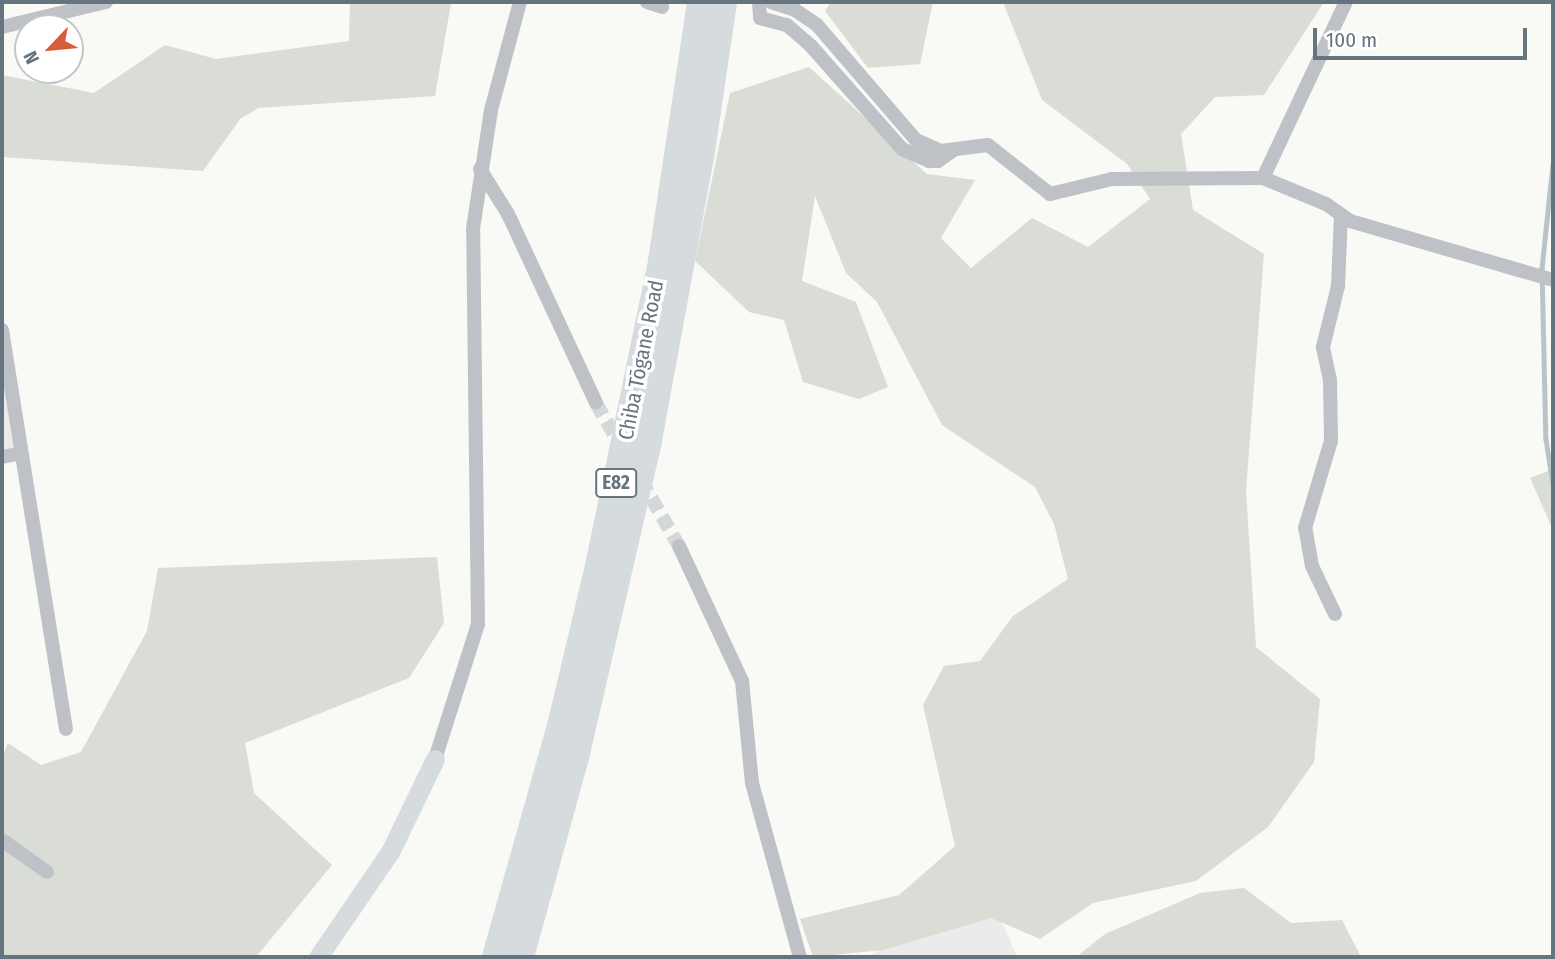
<!DOCTYPE html>
<html>
<head>
<meta charset="utf-8">
<style>
  body { margin:0 }
  #map { position:relative; width:1555px; height:959px; overflow:hidden; background:#f9f9f6; font-family:"Fira Sans Condensed",sans-serif }
  div>[style] { position:absolute }
  [style*='--x'] { left:calc(var(--x)*1px); top:calc(var(--y)*1px); width:calc(var(--w)*1px); rotate:calc(var(--a)*1deg) }
  .built>* { inset:0; background:#eaebea }
  .green>* { inset:0; background:#d9ddd6 }
  .stream>* { height:4.5px; margin:-2.25px; padding:0 2.25px; transform-origin:2.25px; border-radius:2.25px; background:#bac4c8 }
  .street-tunnel>* { height:14px; margin-top:-7px; transform-origin:0; background:repeating-linear-gradient(90deg,#d4d8d8 0 14px,transparent 0 21px) }
  .street>* { height:14px; margin:-7px; padding:0 7px; transform-origin:7px; border-radius:7px; background:#bec2c6 }
  .secondary>* { height:19px; margin:-9.5px; padding:0 9.5px; transform-origin:9.5px; border-radius:9.5px; background:#d6dbde }
  .highway>* { height:26px; margin:-13px; padding:0 13px; transform-origin:13px; border-radius:13px; background:#d6dbde }
  span { translate:-50% -50%; white-space:nowrap; text-align:center; line-height:1.15; -webkit-text-stroke:7px #fff; paint-order:stroke }
  .shield-label span { padding:2px 5px; background:#fff; border:2px solid; border-radius:5px; -webkit-text-stroke-width:0 }
  .shield-label { font-size:19px; color:#66747f; font-weight:700 }
  .street-label { font-size:21px; color:#66747f }
  .frame { position:absolute; inset:0; border:4px solid #66747f; pointer-events:none }
  .north { position:absolute; left:14px; top:14px; width:70px; height:70px; box-sizing:border-box; background:#fff; border:2px solid #c2c7cc; border-radius:50%; rotate:244deg; font-size:19px; font-weight:700; line-height:28px; text-align:center; color:#66747f }
  .north::after { content:''; display:block; margin:auto; width:24px; height:32px; background:#d85c37; clip-path:polygon(50% 0,100% 100%,50% 72%,0 100%) }
  .scale { position:absolute; left:1313px; top:28px; width:214px; height:32px; box-sizing:border-box; border:4px solid #66747f; border-top:0; padding-left:9px; font-size:21px; line-height:24px; white-space:nowrap; color:#66747f; -webkit-text-stroke:5px #fff; paint-order:stroke }
</style>
</head>
<body>
<div id="map">
  <div class="built">
    <i style="clip-path:polygon(2px 371px,14px 449px,2px 452px)"></i>
    <i style="clip-path:polygon(997px 910px,1017px 957px,866px 957px,920px 929px)"></i>
  </div>
  <div class="green">
    <i style="clip-path:polygon(350px 2px,451px 3px,435px 96px,259px 108px,241px 118px,203px 171px,2px 157px,2px 75px,94px 93px,165px 45px,216px 59px,349px 41px)"></i>
    <i style="clip-path:polygon(831px 2px,933px 2px,920px 64px,868px 68px,825px 11px)"></i>
    <i style="clip-path:polygon(1003px 2px,1324px 2px,1264px 95px,1215px 97px,1181px 134px,1193px 210px,1264px 254px,1246px 491px,1256px 647px,1320px 699px,1314px 762px,1268px 827px,1196px 881px,1093px 903px,1040px 939px,991px 918px,883px 950px,813px 957px,800px 919px,899px 895px,955px 846px,923px 705px,944px 666px,980px 661px,1013px 616px,1068px 579px,1054px 524px,1035px 487px,942px 425px,877px 302px,846px 273px,815px 196px,802px 281px,856px 302px,888px 387px,859px 399px,803px 382px,784px 320px,749px 312px,695px 261px,730px 93px,809px 67px,927px 174px,975px 180px,941px 238px,971px 268px,1032px 218px,1088px 247px,1150px 199px,1127px 164px,1042px 100px)"></i>
    <i style="clip-path:polygon(1553px 469px,1553px 530px,1530px 478px)"></i>
    <i style="clip-path:polygon(437px 557px,444px 623px,409px 678px,245px 743px,254px 793px,332px 865px,256px 957px,2px 957px,2px 758px,8px 743px,41px 765px,81px 752px,147px 631px,158px 568px)"></i>
    <i style="clip-path:polygon(1244px 888px,1291px 923px,1342px 920px,1361px 957px,1076px 957px,1105px 934px,1200px 893px)"></i>
  </div>
  <div class="stream">
    <i style="--x:1553;--y:164;--w:105;--a:96"></i>
    <i style="--x:1542;--y:268;--w:171;--a:88.7"></i>
    <i style="--x:1546;--y:439;--w:46;--a:81.2"></i>
  </div>
  <div class="street-tunnel">
    <i style="--x:596;--y:403;--w:52;--a:60"></i>
    <i style="--x:641;--y:480;--w:76;--a:60.1"></i>
  </div>
  <div class="street">
    <i style="--x:647;--y:2;--w:16;--a:18"></i>
    <i style="--x:759;--y:2;--w:16;--a:86"></i>
    <i style="--x:760;--y:18;--w:28;--a:15"></i>
    <i style="--x:787;--y:25;--w:32;--a:41"></i>
    <i style="--x:811;--y:46;--w:137;--a:48.5"></i>
    <i style="--x:902;--y:149;--w:30;--a:24"></i>
    <i style="--x:929;--y:161;--w:9;--a:0"></i>
    <i style="--x:938;--y:161;--w:19;--a:-35"></i>
    <i style="--x:771;--y:2;--w:25;--a:18"></i>
    <i style="--x:795;--y:10;--w:27;--a:34"></i>
    <i style="--x:817;--y:25;--w:152;--a:49.3"></i>
    <i style="--x:916;--y:140;--w:27;--a:24"></i>
    <i style="--x:941;--y:151;--w:47;--a:-7.3"></i>
    <i style="--x:988;--y:145;--w:79;--a:38.3"></i>
    <i style="--x:1050;--y:194;--w:64;--a:-13.6"></i>
    <i style="--x:1112;--y:179;--w:151;--a:-0.4"></i>
    <i style="--x:1263;--y:178;--w:68;--a:22.4"></i>
    <i style="--x:1326;--y:204;--w:29;--a:35"></i>
    <i style="--x:1350;--y:221;--w:211;--a:16.2"></i>
    <i style="--x:2;--y:27;--w:107;--a:-13.5"></i>
    <i style="--x:480;--y:169;--w:53;--a:58.1"></i>
    <i style="--x:508;--y:214;--w:208;--a:65"></i>
    <i style="--x:1263;--y:178;--w:195;--a:-64.8"></i>
    <i style="--x:2;--y:330;--w:404;--a:80.9"></i>
    <i style="--x:2;--y:457;--w:20;--a:-11"></i>
    <i style="--x:679;--y:546;--w:149;--a:65"></i>
    <i style="--x:742;--y:681;--w:102;--a:84.4"></i>
    <i style="--x:752;--y:783;--w:180;--a:74.6"></i>
    <i style="--x:1335;--y:614;--w:53;--a:-115.6"></i>
    <i style="--x:1312;--y:566;--w:39;--a:-100"></i>
    <i style="--x:1305;--y:528;--w:91;--a:-73.4"></i>
    <i style="--x:1331;--y:441;--w:61;--a:-90.9"></i>
    <i style="--x:1330;--y:380;--w:34;--a:-102"></i>
    <i style="--x:1323;--y:347;--w:63;--a:-76.2"></i>
    <i style="--x:1338;--y:286;--w:71;--a:-87.6"></i>
    <i style="--x:435;--y:759;--w:142;--a:-72.3"></i>
    <i style="--x:478;--y:624;--w:395;--a:-90.7"></i>
    <i style="--x:473;--y:229;--w:120;--a:-81.4"></i>
    <i style="--x:491;--y:110;--w:112;--a:-75"></i>
    <i style="--x:2;--y:840;--w:55;--a:35.4"></i>
  </div>
  <div class="secondary">
    <i style="--x:318;--y:957;--w:127;--a:-55.6"></i>
    <i style="--x:390;--y:852;--w:103;--a:-64.2"></i>
  </div>
  <div class="highway">
    <i style="--x:495;--y:957;--w:240;--a:-74.3"></i>
    <i style="--x:560;--y:726;--w:159;--a:-76.6"></i>
    <i style="--x:597;--y:571;--w:317;--a:-78.3"></i>
    <i style="--x:661;--y:261;--w:262;--a:-81.4"></i>
    <i style="--x:521;--y:957;--w:212;--a:-74.6"></i>
    <i style="--x:577;--y:753;--w:321;--a:-77"></i>
    <i style="--x:649;--y:440;--w:287;--a:-79.6"></i>
    <i style="--x:701;--y:158;--w:158;--a:-81.6"></i>
  </div>
  <div class="shield-label">
    <span style="left:616px;top:483px">E82</span>
  </div>
  <div class="street-label">
    <span style="left:641px;top:360px;rotate:-79deg">Chiba Tōgane Road</span>
  </div>
  <div class="frame"></div>
  <div class="north">N</div>
  <div class="scale">100 m</div>
</div>
</body>
</html>
